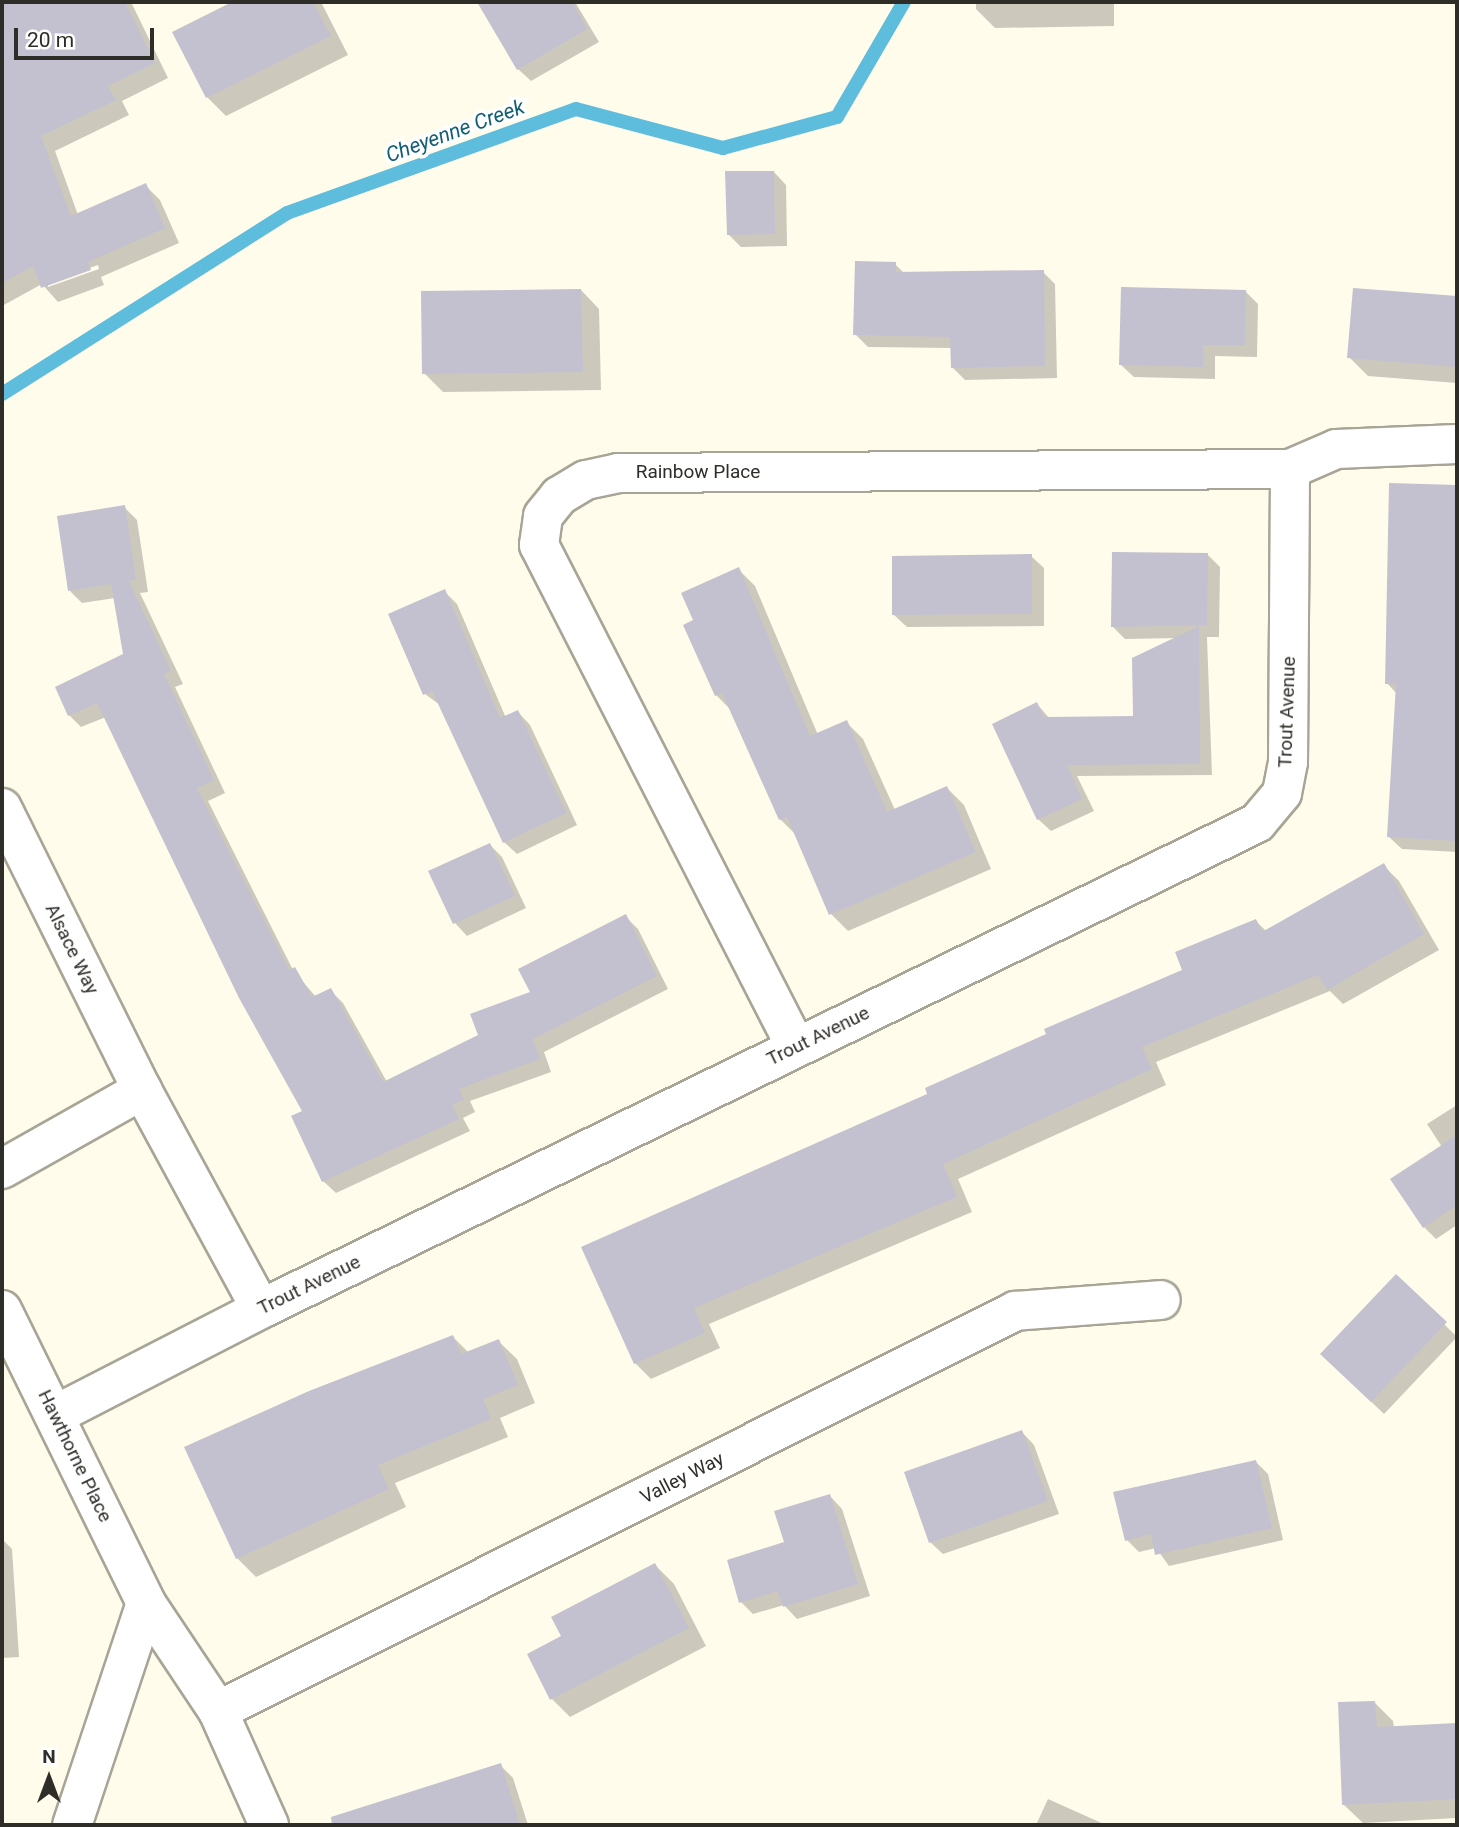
<!DOCTYPE html>
<html>
<head>
<meta charset="utf-8">
<style>
  body { margin:0 }
  #map { position:relative; width:1459px; height:1827px; overflow:hidden; background:#fffcec; font-family:Roboto,sans-serif }
  div>[style] { position:absolute }
  [style*='--x'] { left:calc(var(--x)*1px); top:calc(var(--y)*1px); width:calc(var(--w)*1px); rotate:calc(var(--a)*1deg) }
  .shadow>* { inset:0; background:#0003 }
  .stream>* { height:14px; margin:-7px; padding:0 7px; transform-origin:7px; border-radius:7px; background:#5ebcdc }
  .building>* { inset:0; background:#c3c0cf }
  .roads { filter:drop-shadow(2px 0 #a8a596) drop-shadow(-2px 0 #a8a596) drop-shadow(0 2px #a8a596) drop-shadow(0 -2px #a8a596) }
  .minor>* { height:38px; margin:-19px; padding:0 19px; transform-origin:19px; border-radius:19px; background:#fff }
  span { translate:-50% -50%; white-space:nowrap; text-align:center; line-height:1.15; -webkit-text-stroke:7px #fff; paint-order:stroke }
  .street-label { font-size:19px; color:#2f2d28 }
  .water-label { font-size:21px; color:#125e75; font-style:italic }
  .frame { position:absolute; inset:0; border:4px solid #2f2d28; pointer-events:none }
  .north { position:absolute; left:14px; top:1743px; width:70px; height:70px; -webkit-text-stroke:5px #fff; paint-order:stroke; rotate:0deg; font-size:19px; font-weight:700; line-height:28px; text-align:center; color:#2f2d28 }
  .north::after { content:''; display:block; margin:auto; width:24px; height:32px; background:#2f2d28; clip-path:polygon(50% 0,100% 100%,50% 72%,0 100%) }
  .scale { position:absolute; left:14px; top:28px; width:140px; height:32px; box-sizing:border-box; border:4px solid #2f2d28; border-top:0; padding-left:9px; font-size:21px; line-height:24px; white-space:nowrap; color:#2f2d28; -webkit-text-stroke:5px #fff; paint-order:stroke }
</style>
</head>
<body>
<div id="map">
  <div class="shadow">
    <i style="clip-path:polygon(evenodd,2px 2px,131px 2px,168px 78px,122px 101px,129px 115px,55px 151px,78px 215px,145px 185px,160px 200px,179px 243px,101px 277px,104px 285px,58px 302px,42px 284px,2px 306px,2px 218px,14px 211px,2px 177px,2px 2px,98px 265px,99px 269px,48px 287px,48px 283px,98px 265px)"></i>
    <i style="clip-path:polygon(236px 2px,321px 2px,348px 55px,226px 116px,207px 97px,174px 32px)"></i>
    <i style="clip-path:polygon(479px 2px,575px 2px,599px 42px,531px 81px,518px 69px)"></i>
    <i style="clip-path:polygon(976px 2px,1114px 2px,1114px 26px,995px 28px,976px 9px)"></i>
    <i style="clip-path:polygon(774px 172px,786px 185px,787px 246px,741px 247px,728px 234px)"></i>
    <i style="clip-path:polygon(895px 264px,905px 274px,1043px 272px,1055px 284px,1057px 378px,965px 380px,952px 367px,952px 348px,868px 347px,855px 334px)"></i>
    <i style="clip-path:polygon(581px 290px,599px 309px,601px 390px,443px 392px,424px 373px)"></i>
    <i style="clip-path:polygon(1355px 290px,1457px 298px,1457px 383px,1368px 376px,1349px 357px)"></i>
    <i style="clip-path:polygon(1246px 292px,1258px 304px,1257px 357px,1215px 356px,1215px 379px,1134px 377px,1121px 365px)"></i>
    <i style="clip-path:polygon(1391px 485px,1457px 486px,1457px 852px,1402px 849px,1389px 837px,1397px 694px,1387px 683px)"></i>
    <i style="clip-path:polygon(124px 507px,137px 520px,148px 592px,140px 593px,183px 684px,175px 687px,225px 793px,208px 801px,293px 970px,316px 997px,330px 990px,343px 1003px,387px 1082px,480px 1036px,625px 916px,638px 929px,668px 989px,544px 1052px,551px 1072px,470px 1101px,475px 1112px,463px 1118px,470px 1131px,336px 1193px,323px 1181px,305px 1112px,106px 717px,81px 727px,69px 715px,125px 655px,115px 598px,82px 603px,70px 591px)"></i>
    <i style="clip-path:polygon(1207px 554px,1220px 567px,1219px 637px,1207px 637px,1212px 775px,1077px 776px,1094px 811px,1051px 831px,1038px 819px,1037px 704px,1050px 719px,1135px 717px,1179px 638px,1125px 639px,1113px 627px)"></i>
    <i style="clip-path:polygon(1031px 556px,1044px 568px,1044px 626px,907px 627px,894px 615px)"></i>
    <i style="clip-path:polygon(738px 569px,755px 586px,818px 735px,846px 722px,863px 739px,895px 810px,947px 788px,964px 805px,991px 869px,848px 931px,831px 914px,797px 836px,780px 819px,732px 711px,716px 695px,695px 621px)"></i>
    <i style="clip-path:polygon(444px 591px,457px 604px,506px 718px,518px 712px,530px 725px,577px 825px,517px 854px,504px 842px,440px 705px,425px 694px)"></i>
    <i style="clip-path:polygon(490px 845px,502px 857px,526px 908px,467px 936px,455px 923px,431px 872px)"></i>
    <i style="clip-path:polygon(1383px 865px,1399px 881px,1439px 950px,1343px 1004px,1330px 991px,1156px 1062px,1166px 1085px,958px 1179px,972px 1212px,709px 1324px,720px 1348px,651px 1379px,635px 1363px,583px 1248px,929px 1094px,1185px 971px,1256px 921px,1266px 931px)"></i>
    <i style="clip-path:polygon(1457px 1105px,1457px 1225px,1436px 1239px,1424px 1227px,1442px 1147px,1427px 1124px)"></i>
    <i style="clip-path:polygon(1396px 1276px,1457px 1337px,1384px 1414px,1335px 1367px)"></i>
    <i style="clip-path:polygon(453px 1337px,469px 1353px,498px 1341px,517px 1359px,535px 1403px,500px 1418px,508px 1437px,395px 1483px,406px 1507px,256px 1577px,237px 1558px)"></i>
    <i style="clip-path:polygon(1022px 1432px,1034px 1445px,1059px 1514px,943px 1554px,930px 1542px)"></i>
    <i style="clip-path:polygon(1256px 1462px,1268px 1474px,1283px 1540px,1169px 1566px,1156px 1548px,1139px 1552px,1127px 1540px)"></i>
    <i style="clip-path:polygon(830px 1496px,842px 1509px,870px 1596px,797px 1619px,784px 1605px,753px 1614px,741px 1602px)"></i>
    <i style="clip-path:polygon(2px 1539px,12px 1549px,19px 1657px,2px 1658px)"></i>
    <i style="clip-path:polygon(655px 1565px,674px 1584px,706px 1646px,570px 1717px,552px 1699px,563px 1637px)"></i>
    <i style="clip-path:polygon(1374px 1702px,1393px 1721px,1394px 1728px,1457px 1724px,1457px 1818px,1363px 1823px,1344px 1805px)"></i>
    <i style="clip-path:polygon(500px 1765px,513px 1778px,528px 1825px,382px 1825px,375px 1805px)"></i>
    <i style="clip-path:polygon(1048px 1799px,1106px 1825px,1036px 1825px)"></i>
  </div>
  <div class="stream">
    <i style="--x:2;--y:394;--w:338;--a:-32.4"></i>
    <i style="--x:287;--y:213;--w:307;--a:-19.8"></i>
    <i style="--x:576;--y:109;--w:152;--a:14.9"></i>
    <i style="--x:723;--y:148;--w:118;--a:-15.2"></i>
    <i style="--x:837;--y:117;--w:133;--a:-59.8"></i>
  </div>
  <div class="building">
    <i style="clip-path:polygon(2px 2px,125px 2px,155px 63px,108px 86px,116px 100px,41px 136px,71px 216px,146px 183px,165px 228px,88px 262px,91px 270px,41px 288px,33px 266px,2px 283px)"></i>
    <i style="clip-path:polygon(232px 2px,313px 2px,331px 36px,206px 98px,172px 32px)"></i>
    <i style="clip-path:polygon(477px 2px,572px 2px,587px 29px,517px 70px)"></i>
    <i style="clip-path:polygon(725px 171px,774px 171px,775px 234px,727px 235px)"></i>
    <i style="clip-path:polygon(855px 261px,896px 262px,896px 272px,1044px 270px,1045px 366px,951px 368px,950px 337px,853px 335px)"></i>
    <i style="clip-path:polygon(1121px 287px,1246px 290px,1245px 345px,1203px 345px,1203px 367px,1119px 365px)"></i>
    <i style="clip-path:polygon(1353px 288px,1457px 296px,1457px 367px,1347px 358px)"></i>
    <i style="clip-path:polygon(581px 289px,583px 372px,422px 374px,421px 291px)"></i>
    <i style="clip-path:polygon(1389px 483px,1457px 485px,1457px 841px,1387px 837px,1396px 684px,1385px 684px)"></i>
    <i style="clip-path:polygon(125px 505px,136px 580px,129px 581px,171px 671px,164px 674px,214px 780px,197px 788px,289px 970px,295px 967px,312px 997px,331px 988px,383px 1082px,478px 1035px,470px 1014px,530px 992px,518px 969px,626px 914px,657px 976px,533px 1039px,540px 1059px,459px 1089px,464px 1099px,452px 1105px,459px 1119px,322px 1182px,291px 1116px,302px 1111px,239px 998px,97px 703px,68px 716px,55px 687px,123px 654px,111px 584px,68px 591px,57px 516px)"></i>
    <i style="clip-path:polygon(1112px 552px,1208px 553px,1207px 625px,1111px 627px)"></i>
    <i style="clip-path:polygon(1032px 554px,1032px 614px,892px 615px,892px 556px)"></i>
    <i style="clip-path:polygon(739px 567px,810px 736px,847px 720px,887px 812px,947px 786px,976px 852px,829px 915px,787px 817px,779px 820px,722px 693px,715px 696px,683px 625px,693px 620px,681px 593px)"></i>
    <i style="clip-path:polygon(445px 589px,500px 718px,518px 710px,566px 813px,503px 843px,432px 691px,423px 695px,388px 614px)"></i>
    <i style="clip-path:polygon(1199px 626px,1200px 764px,1067px 765px,1082px 799px,1037px 820px,992px 724px,1037px 702px,1044px 717px,1133px 716px,1132px 658px)"></i>
    <i style="clip-path:polygon(490px 843px,515px 896px,453px 924px,428px 871px)"></i>
    <i style="clip-path:polygon(1384px 863px,1424px 934px,1327px 990px,1318px 975px,1142px 1047px,1152px 1069px,943px 1164px,957px 1197px,694px 1308px,705px 1333px,634px 1364px,581px 1247px,927px 1094px,925px 1088px,1046px 1034px,1044px 1029px,1182px 970px,1175px 952px,1256px 919px,1262px 932px)"></i>
    <i style="clip-path:polygon(1457px 1135px,1457px 1205px,1423px 1228px,1390px 1179px)"></i>
    <i style="clip-path:polygon(1396px 1274px,1447px 1322px,1371px 1402px,1320px 1354px)"></i>
    <i style="clip-path:polygon(453px 1335px,461px 1354px,499px 1339px,518px 1385px,483px 1399px,491px 1419px,378px 1465px,389px 1489px,236px 1559px,184px 1447px,309px 1391px)"></i>
    <i style="clip-path:polygon(1022px 1430px,1048px 1501px,929px 1543px,904px 1472px)"></i>
    <i style="clip-path:polygon(1256px 1460px,1272px 1528px,1155px 1555px,1151px 1534px,1125px 1541px,1113px 1492px)"></i>
    <i style="clip-path:polygon(830px 1494px,858px 1584px,783px 1607px,778px 1591px,739px 1603px,727px 1560px,784px 1542px,774px 1511px)"></i>
    <i style="clip-path:polygon(655px 1563px,689px 1628px,550px 1700px,527px 1654px,561px 1636px,551px 1617px)"></i>
    <i style="clip-path:polygon(1375px 1701px,1377px 1727px,1457px 1723px,1457px 1799px,1342px 1805px,1338px 1702px)"></i>
    <i style="clip-path:polygon(501px 1763px,520px 1825px,332px 1825px,331px 1817px)"></i>
  </div>
  <div class="roads">
    <div class="minor">
      <i style="--x:2;--y:808;--w:315;--a:63.6"></i>
      <i style="--x:142;--y:1090;--w:249;--a:61.5"></i>
      <i style="--x:796;--y:1047;--w:564;--a:-117.11"></i>
      <i style="--x:539;--y:545;--w:29;--a:-82"></i>
      <i style="--x:543;--y:516;--w:26;--a:-51"></i>
      <i style="--x:559;--y:496;--w:31;--a:-31"></i>
      <i style="--x:586;--y:480;--w:33;--a:-12"></i>
      <i style="--x:618;--y:473;--w:672;--a:-0.34"></i>
      <i style="--x:1290;--y:469;--w:50;--a:-23.5"></i>
      <i style="--x:1336;--y:449;--w:121;--a:-2.4"></i>
      <i style="--x:2;--y:1169;--w:161;--a:-29.4"></i>
      <i style="--x:2;--y:1310;--w:326;--a:63.8"></i>
      <i style="--x:146;--y:1603;--w:234;--a:108.4"></i>
      <i style="--x:55;--y:1415;--w:232;--a:-27.2"></i>
      <i style="--x:261;--y:1309;--w:1108;--a:-26.01"></i>
      <i style="--x:1257;--y:823;--w:39;--a:-50"></i>
      <i style="--x:1282;--y:793;--w:32;--a:-79"></i>
      <i style="--x:1288;--y:762;--w:293;--a:-89.6"></i>
      <i style="--x:146;--y:1603;--w:130;--a:56.3"></i>
      <i style="--x:218;--y:1711;--w:125;--a:65.9"></i>
      <i style="--x:218;--y:1711;--w:892;--a:-26.65"></i>
      <i style="--x:1015;--y:1311;--w:146;--a:-4.3"></i>
    </div>
  </div>
  <div class="street-label">
    <span style="left:698px;top:472px">Rainbow Place</span>
    <span style="left:1287px;top:712px;rotate:-88deg">Trout Avenue</span>
    <span style="left:72px;top:949px;rotate:64deg">Alsace Way</span>
    <span style="left:818px;top:1036px;rotate:-26deg">Trout Avenue</span>
    <span style="left:309px;top:1285px;rotate:-26deg">Trout Avenue</span>
    <span style="left:75px;top:1456px;rotate:64deg">Hawthorne Place</span>
    <span style="left:682px;top:1478px;rotate:-27deg">Valley Way</span>
  </div>
  <div class="water-label">
    <span style="left:455px;top:131px;rotate:-20deg">Cheyenne Creek</span>
  </div>
  <div class="frame"></div>
  <div class="north">N</div>
  <div class="scale">20 m</div>
</div>
</body>
</html>
